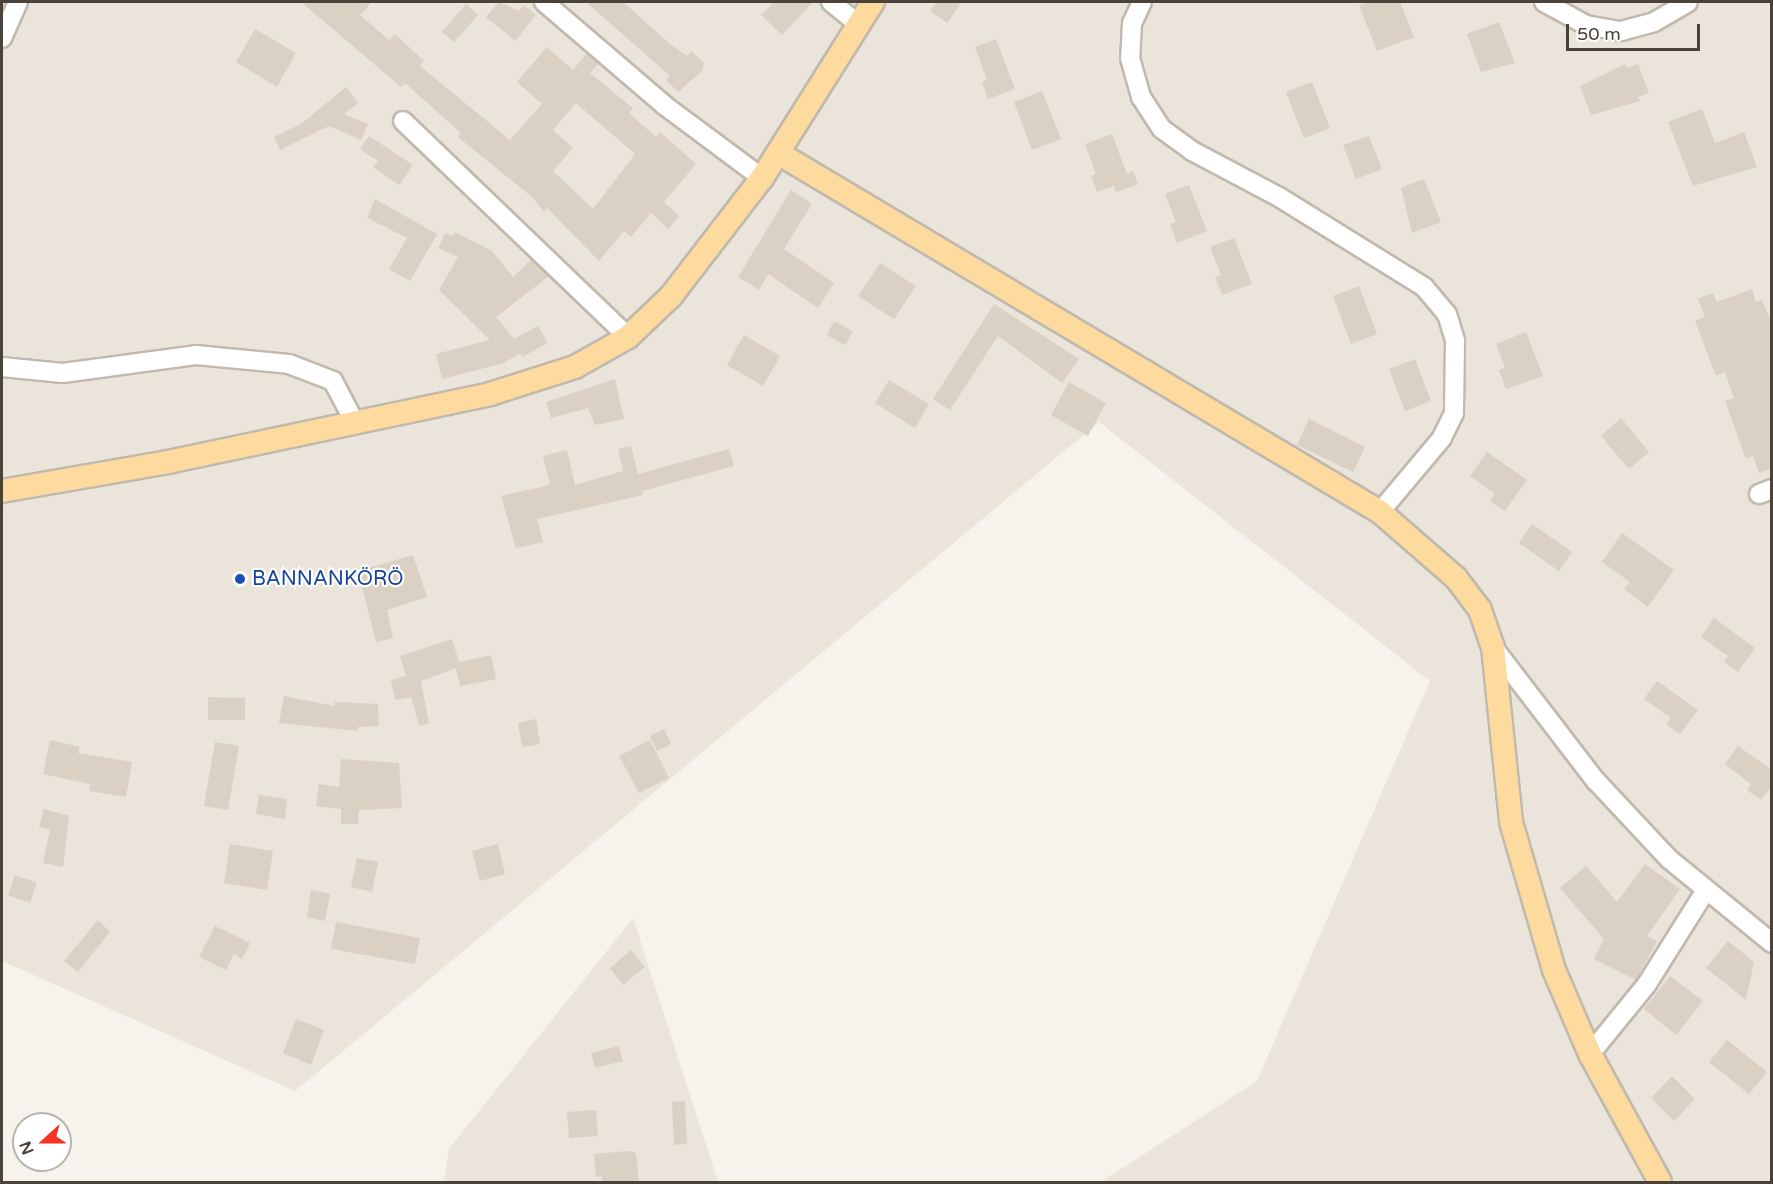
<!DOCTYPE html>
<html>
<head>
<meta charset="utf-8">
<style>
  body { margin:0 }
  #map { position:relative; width:1773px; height:1184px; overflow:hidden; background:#f6f2ec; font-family:"Varela Round",sans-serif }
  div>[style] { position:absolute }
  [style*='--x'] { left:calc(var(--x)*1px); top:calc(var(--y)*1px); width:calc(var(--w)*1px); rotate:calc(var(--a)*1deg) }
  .residential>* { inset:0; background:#eae4da }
  .building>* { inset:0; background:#dad0c4 }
  .roads { filter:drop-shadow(2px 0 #c1b9ae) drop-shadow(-2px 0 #c1b9ae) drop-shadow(0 2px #c1b9ae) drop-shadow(0 -2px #c1b9ae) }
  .minor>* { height:18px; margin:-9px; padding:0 9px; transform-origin:9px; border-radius:9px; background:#fff }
  .major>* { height:22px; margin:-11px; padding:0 11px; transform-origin:11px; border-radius:11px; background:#fddb9e }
  .dots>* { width:16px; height:16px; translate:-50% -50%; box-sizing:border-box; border:3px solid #fff; border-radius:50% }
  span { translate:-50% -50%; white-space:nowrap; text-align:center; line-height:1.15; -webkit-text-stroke:4.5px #fff; paint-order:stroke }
  .transit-label { font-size:20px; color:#164399 }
  .left { translate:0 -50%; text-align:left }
  .frame { position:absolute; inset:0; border:3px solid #4b4339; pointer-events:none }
  .north { position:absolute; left:12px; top:1112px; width:60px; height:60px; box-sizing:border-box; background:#fff; border:2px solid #b7b4b0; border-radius:50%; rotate:249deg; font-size:16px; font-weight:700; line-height:24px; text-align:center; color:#4b4339 }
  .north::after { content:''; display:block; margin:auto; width:21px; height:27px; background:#f73322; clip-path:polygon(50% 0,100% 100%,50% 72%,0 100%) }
  .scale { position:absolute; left:1566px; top:24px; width:134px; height:27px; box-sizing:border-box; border:3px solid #4b4339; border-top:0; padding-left:8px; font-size:18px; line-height:21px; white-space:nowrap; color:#4b4339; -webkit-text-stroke:4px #fff; paint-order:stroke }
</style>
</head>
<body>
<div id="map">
  <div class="residential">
    <i style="clip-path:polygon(2px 2px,1771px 2px,1771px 1182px,1101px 1182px,1257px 1081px,1430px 681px,1099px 422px,295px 1091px,2px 961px)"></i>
    <i style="clip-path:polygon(633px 918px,718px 1182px,444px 1182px,449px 1149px)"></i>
  </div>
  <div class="building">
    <i style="clip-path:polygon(evenodd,301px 2px,372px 2px,360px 15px,389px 40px,395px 34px,424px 61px,420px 66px,510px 140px,542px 104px,517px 82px,547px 47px,573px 70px,586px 54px,598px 64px,590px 73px,633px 108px,629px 113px,656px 137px,660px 132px,696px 164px,664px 202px,679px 216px,668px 229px,651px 213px,631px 237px,624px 231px,599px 261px,547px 208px,544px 212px,532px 197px,458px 137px,461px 133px,405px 83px,401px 87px,301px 2px,576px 103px,635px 154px,593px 209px,553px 171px,573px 148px,553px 130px,576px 103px)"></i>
    <i style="clip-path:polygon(499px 2px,519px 11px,524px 5px,536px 15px,515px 41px,486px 17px)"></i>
    <i style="clip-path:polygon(586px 2px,623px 2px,671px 45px,687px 56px,691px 51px,704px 63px,702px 71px,678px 92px,666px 80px,670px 76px)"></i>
    <i style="clip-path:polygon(774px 2px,813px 2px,782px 35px,761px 15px)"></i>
    <i style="clip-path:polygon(936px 2px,962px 2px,947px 23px,930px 11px)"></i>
    <i style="clip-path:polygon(1367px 2px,1400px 2px,1414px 37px,1377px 51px,1359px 5px)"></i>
    <i style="clip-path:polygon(466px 4px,478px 15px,454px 42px,442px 32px)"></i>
    <i style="clip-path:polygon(1499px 22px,1515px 63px,1481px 72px,1467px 34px)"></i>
    <i style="clip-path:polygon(255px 29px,296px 53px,277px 87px,236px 62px)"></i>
    <i style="clip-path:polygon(996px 39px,1015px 89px,988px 99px,982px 82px,987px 80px,975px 47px)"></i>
    <i style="clip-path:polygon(1625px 64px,1627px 68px,1638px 64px,1649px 93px,1638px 97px,1640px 101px,1591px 115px,1580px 86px)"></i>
    <i style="clip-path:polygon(1312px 82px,1330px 128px,1304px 138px,1286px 92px)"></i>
    <i style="clip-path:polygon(346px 87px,358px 103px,344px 114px,368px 124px,361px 140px,329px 126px,280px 150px,274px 137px,301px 124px)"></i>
    <i style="clip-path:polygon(1042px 91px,1061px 139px,1032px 150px,1014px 102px)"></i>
    <i style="clip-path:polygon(1702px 109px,1715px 143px,1744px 132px,1757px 167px,1693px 186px,1668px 122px)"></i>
    <i style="clip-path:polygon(1112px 134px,1127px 174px,1133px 171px,1138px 184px,1116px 192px,1114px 186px,1097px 192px,1091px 176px,1096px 174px,1085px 144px)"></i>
    <i style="clip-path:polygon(369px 136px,413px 165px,399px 185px,373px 167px,378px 161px,360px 149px)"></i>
    <i style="clip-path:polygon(1369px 136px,1382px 169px,1356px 179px,1343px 145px)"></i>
    <i style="clip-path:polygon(1424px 179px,1441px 222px,1412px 233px,1401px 188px)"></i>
    <i style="clip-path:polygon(1189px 185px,1207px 231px,1177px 243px,1170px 224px,1176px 222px,1165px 194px)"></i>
    <i style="clip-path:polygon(791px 190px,812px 204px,784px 249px,834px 283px,818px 308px,768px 274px,759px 290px,738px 277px)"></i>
    <i style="clip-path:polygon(375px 199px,437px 234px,410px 281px,389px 269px,407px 238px,367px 218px)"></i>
    <i style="clip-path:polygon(455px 232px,492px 251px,513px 277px,531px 260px,549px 276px,496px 317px,514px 339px,538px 326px,548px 343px,522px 357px,520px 353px,504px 363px,442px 379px,436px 354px,490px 340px,439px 290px,458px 257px,438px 248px,445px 233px,452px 236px)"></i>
    <i style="clip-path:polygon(1234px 238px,1252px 284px,1222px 295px,1215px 277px,1221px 275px,1210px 247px)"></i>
    <i style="clip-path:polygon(880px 263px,916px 286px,894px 319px,858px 296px)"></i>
    <i style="clip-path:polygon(1359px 286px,1377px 334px,1351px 344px,1333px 296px)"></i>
    <i style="clip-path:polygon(1752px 289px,1756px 302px,1762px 300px,1772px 324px,1772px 468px,1759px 473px,1753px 456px,1746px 459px,1725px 401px,1734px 398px,1725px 372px,1716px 376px,1695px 321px,1705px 317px,1698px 299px,1713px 293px,1717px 302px)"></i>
    <i style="clip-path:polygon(994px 304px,1079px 359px,1062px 383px,998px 336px,950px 410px,933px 399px)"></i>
    <i style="clip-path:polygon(834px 321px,853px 331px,845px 345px,827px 335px)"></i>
    <i style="clip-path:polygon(1526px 332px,1543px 376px,1506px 389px,1499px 370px,1505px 368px,1496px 344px)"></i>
    <i style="clip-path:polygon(744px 335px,780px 356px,763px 386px,727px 365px)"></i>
    <i style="clip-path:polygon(1415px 359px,1431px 401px,1405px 411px,1389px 369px)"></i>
    <i style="clip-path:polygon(615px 379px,624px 419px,595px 425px,588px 408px,551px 418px,546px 402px)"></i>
    <i style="clip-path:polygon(889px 380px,929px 404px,915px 428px,875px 403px)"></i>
    <i style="clip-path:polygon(1069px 382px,1106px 403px,1088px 436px,1051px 415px)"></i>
    <i style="clip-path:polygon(1621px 418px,1649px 452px,1629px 469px,1601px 436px)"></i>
    <i style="clip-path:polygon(1309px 419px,1365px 447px,1353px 472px,1297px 445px)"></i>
    <i style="clip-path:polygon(631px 446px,638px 474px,729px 449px,734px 466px,642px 491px,643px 495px,537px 519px,543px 542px,516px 548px,501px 496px,550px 485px,543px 456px,567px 450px,575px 485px,623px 471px,618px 449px)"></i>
    <i style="clip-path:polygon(1487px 452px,1527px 480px,1505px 511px,1490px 501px,1495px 494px,1470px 476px)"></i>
    <i style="clip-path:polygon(1532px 524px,1572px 552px,1559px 571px,1519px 543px)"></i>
    <i style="clip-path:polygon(1622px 533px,1674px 570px,1648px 607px,1624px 589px,1630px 582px,1602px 562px)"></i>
    <i style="clip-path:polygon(413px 555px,427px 597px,387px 610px,393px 638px,376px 642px,358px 571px)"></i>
    <i style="clip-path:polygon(1714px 618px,1755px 648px,1738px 672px,1724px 662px,1728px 656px,1701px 637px)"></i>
    <i style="clip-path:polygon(452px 639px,459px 662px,491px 655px,496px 679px,460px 686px,456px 668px,421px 681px,429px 723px,419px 726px,411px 697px,395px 700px,391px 680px,406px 676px,400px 656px)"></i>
    <i style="clip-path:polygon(1657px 681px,1698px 710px,1680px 734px,1666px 724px,1671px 718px,1644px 699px)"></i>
    <i style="clip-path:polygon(284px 696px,334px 706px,335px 702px,378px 704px,379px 726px,358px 727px,358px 731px,279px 723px)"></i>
    <i style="clip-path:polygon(208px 697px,245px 698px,245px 720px,208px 720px)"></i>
    <i style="clip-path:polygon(536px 719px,540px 744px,522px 747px,518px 723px)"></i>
    <i style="clip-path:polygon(664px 729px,671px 744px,657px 751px,650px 736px)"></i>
    <i style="clip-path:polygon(50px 740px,80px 747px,78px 753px,132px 762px,126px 797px,89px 791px,90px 784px,43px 774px)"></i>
    <i style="clip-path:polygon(650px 740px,669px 778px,639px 793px,619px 756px)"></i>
    <i style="clip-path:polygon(215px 742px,239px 746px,228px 810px,204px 806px)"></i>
    <i style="clip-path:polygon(1738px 746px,1772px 770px,1772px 785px,1761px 800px,1747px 790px,1751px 784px,1725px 764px)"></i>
    <i style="clip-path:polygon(341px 759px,399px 763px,402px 808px,359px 810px,358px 824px,341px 824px,341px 809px,316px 806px,319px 784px,339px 787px)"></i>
    <i style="clip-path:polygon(259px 795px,287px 799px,285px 819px,256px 814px)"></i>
    <i style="clip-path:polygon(44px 809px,69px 816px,63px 867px,43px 863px,50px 830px,39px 827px)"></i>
    <i style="clip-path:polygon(230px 844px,273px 851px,267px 890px,224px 883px)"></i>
    <i style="clip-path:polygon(498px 844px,505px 874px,480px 881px,472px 851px)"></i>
    <i style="clip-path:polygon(357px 858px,378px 862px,372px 892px,351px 887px)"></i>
    <i style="clip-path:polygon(1645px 864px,1680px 889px,1647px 936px,1657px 941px,1636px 980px,1594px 959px,1604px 939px,1560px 888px,1586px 866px,1617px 902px)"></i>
    <i style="clip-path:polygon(15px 875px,37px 883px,30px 903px,8px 895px)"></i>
    <i style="clip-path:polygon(311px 890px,330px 894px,325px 921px,307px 917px)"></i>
    <i style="clip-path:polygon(98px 920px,110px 932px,78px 972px,64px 961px)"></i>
    <i style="clip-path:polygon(336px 922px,420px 938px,415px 964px,331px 949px)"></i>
    <i style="clip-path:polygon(215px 926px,250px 943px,242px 959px,234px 954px,226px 970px,199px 957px)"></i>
    <i style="clip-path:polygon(1728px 941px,1754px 962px,1746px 1000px,1706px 968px)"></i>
    <i style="clip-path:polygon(631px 950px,645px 967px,623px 985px,610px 968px)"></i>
    <i style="clip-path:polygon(1670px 976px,1703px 1001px,1676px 1035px,1644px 1009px)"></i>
    <i style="clip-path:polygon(296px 1019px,324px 1030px,311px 1065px,283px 1053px)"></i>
    <i style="clip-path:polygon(1727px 1040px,1767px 1072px,1749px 1094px,1709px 1062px)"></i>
    <i style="clip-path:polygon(619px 1046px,623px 1061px,595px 1068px,591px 1053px)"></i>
    <i style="clip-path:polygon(1672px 1076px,1695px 1099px,1674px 1121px,1651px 1098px)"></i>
    <i style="clip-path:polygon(685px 1101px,687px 1144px,674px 1145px,672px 1102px)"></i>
    <i style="clip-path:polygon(596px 1110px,598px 1136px,569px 1138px,567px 1112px)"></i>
    <i style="clip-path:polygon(628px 1151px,636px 1153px,639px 1182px,602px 1182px,602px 1176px,596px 1177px,594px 1154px)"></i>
  </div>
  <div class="roads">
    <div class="minor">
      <i style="--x:544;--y:2;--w:158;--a:40.6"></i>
      <i style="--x:664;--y:105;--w:122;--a:36.7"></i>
      <i style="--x:831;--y:2;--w:35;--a:39"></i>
      <i style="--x:1142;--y:2;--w:23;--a:115"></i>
      <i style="--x:1132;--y:23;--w:35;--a:93"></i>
      <i style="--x:1130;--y:58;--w:41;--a:74.2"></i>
      <i style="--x:1141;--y:97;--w:38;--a:57"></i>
      <i style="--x:1162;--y:129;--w:37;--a:36"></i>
      <i style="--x:1192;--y:151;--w:98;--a:27.9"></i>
      <i style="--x:1279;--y:197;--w:171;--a:31.8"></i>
      <i style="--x:1424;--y:287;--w:35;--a:50"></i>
      <i style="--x:1447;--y:314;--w:28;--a:73"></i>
      <i style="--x:1455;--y:341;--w:72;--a:90.8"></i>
      <i style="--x:1454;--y:413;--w:28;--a:116"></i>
      <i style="--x:1442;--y:438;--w:97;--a:130"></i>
      <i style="--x:1544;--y:2;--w:48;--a:28.7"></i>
      <i style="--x:1586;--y:25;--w:36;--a:10"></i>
      <i style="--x:1621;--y:31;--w:34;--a:-15"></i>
      <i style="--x:1654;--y:22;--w:39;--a:-30"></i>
      <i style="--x:2;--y:38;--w:39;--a:-66"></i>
      <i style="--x:403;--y:121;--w:312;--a:43.8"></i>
      <i style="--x:2;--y:367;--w:61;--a:5.6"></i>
      <i style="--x:63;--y:373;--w:134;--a:-7.7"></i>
      <i style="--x:196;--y:355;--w:93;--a:5.5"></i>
      <i style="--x:289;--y:364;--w:47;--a:21.1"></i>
      <i style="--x:333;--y:381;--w:45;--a:62.3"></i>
      <i style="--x:1759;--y:494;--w:14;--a:-21"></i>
      <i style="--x:1493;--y:647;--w:169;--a:52.5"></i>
      <i style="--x:1596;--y:781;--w:107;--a:46.9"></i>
      <i style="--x:1669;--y:859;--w:133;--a:39.2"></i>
      <i style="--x:1590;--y:1054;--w:90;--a:-50.8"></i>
      <i style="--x:1647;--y:984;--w:111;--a:-57.9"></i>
    </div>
    <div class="major">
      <i style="--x:778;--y:153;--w:701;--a:30.81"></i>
      <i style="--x:1380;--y:512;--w:101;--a:41"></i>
      <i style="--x:1456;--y:578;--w:40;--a:53"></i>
      <i style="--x:1480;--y:610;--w:39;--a:71"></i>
      <i style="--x:1493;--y:647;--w:176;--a:84.1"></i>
      <i style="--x:1511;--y:822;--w:154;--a:73.8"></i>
      <i style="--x:1554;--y:970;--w:91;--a:66.8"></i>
      <i style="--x:1590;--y:1054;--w:146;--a:61.3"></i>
      <i style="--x:2;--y:491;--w:169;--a:-9.9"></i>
      <i style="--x:168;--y:462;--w:329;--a:-11.9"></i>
      <i style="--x:490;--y:394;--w:89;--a:-17.6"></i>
      <i style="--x:575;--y:367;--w:61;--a:-29.5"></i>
      <i style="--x:628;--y:337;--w:59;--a:-43.6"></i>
      <i style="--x:671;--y:296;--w:149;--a:-52.4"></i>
      <i style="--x:762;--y:178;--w:208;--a:-57.8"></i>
    </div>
  </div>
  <div class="dots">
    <i style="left:240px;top:579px;background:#1a4fb4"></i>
  </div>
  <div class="transit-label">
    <span class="left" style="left:252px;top:579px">BANNANKÖRÖ</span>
  </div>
  <div class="frame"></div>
  <div class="north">N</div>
  <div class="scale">50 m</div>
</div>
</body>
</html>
